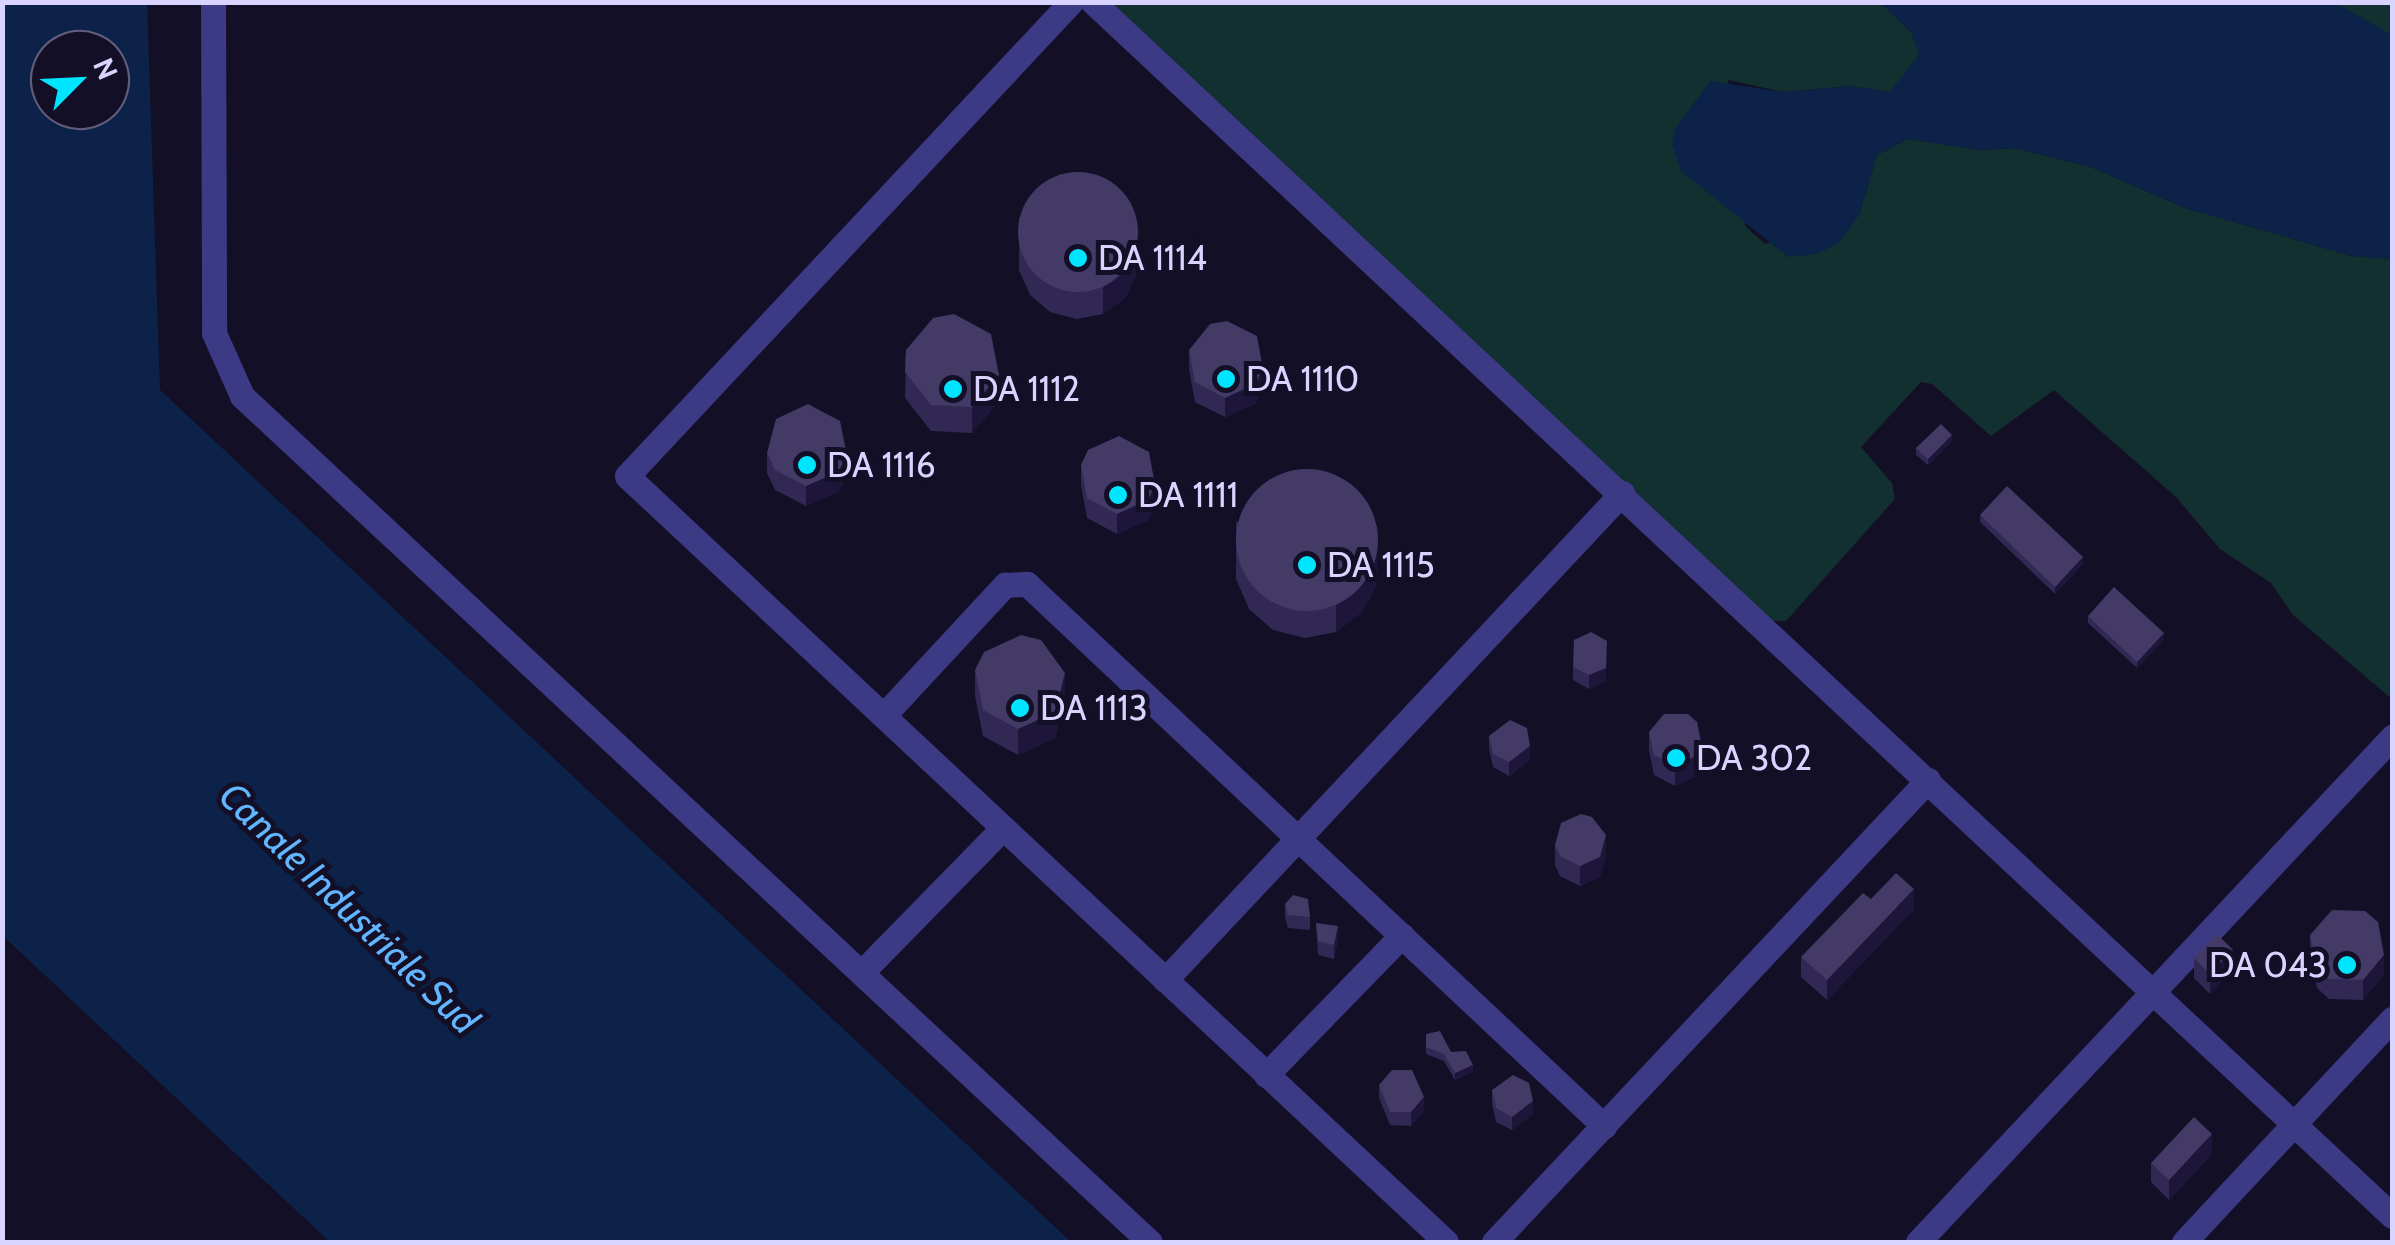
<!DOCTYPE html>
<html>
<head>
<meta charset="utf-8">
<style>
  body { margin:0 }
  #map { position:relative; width:2395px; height:1245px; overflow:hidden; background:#130f26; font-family:Cabin,sans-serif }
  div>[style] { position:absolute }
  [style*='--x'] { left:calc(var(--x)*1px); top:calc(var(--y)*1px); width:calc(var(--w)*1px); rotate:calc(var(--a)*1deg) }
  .green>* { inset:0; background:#12302f }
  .water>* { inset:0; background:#0c2248 }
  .minor>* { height:25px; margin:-12.5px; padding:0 12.5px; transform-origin:12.5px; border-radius:12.5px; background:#3d3a85 }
  .wall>* { inset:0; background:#312854 }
  .shaded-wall>* { inset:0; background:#1d163a }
  .building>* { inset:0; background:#433a66 }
  .round { border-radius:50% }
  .dots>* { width:28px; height:28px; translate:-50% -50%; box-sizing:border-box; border:5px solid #130f26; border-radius:50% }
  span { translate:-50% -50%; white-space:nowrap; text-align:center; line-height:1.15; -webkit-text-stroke:10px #130f26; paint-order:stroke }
  .poi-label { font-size:35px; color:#d9d4ff }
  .left { translate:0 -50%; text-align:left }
  .right { translate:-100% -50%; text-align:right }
  .water-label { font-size:38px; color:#62b6ff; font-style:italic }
  .frame { position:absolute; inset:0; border:5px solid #d9d4ff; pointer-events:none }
  .north { position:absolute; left:30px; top:30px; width:100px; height:100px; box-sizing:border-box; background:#130f26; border:2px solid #625e7d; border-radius:50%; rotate:66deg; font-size:28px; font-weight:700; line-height:40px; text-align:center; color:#d9d4ff }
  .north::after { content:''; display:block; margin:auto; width:35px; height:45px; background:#00e5ff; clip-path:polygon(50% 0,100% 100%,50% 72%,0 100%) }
</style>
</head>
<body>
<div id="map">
  <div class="green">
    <i style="clip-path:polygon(1112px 3px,1881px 3px,1911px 32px,1920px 55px,1890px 92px,1850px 86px,1784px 92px,1728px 80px,1745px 226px,1765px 244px,1859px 215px,1877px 155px,1908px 139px,1979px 150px,2015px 148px,2091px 167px,2185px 208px,2352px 256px,2392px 259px,2392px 699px,2293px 615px,2271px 583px,2220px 549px,2176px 497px,2054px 390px,1991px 436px,1932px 384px,1921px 382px,1861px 447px,1892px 483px,1895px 499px,1786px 621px,1773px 621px)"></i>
    <i style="clip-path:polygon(2336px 3px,2392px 3px,2392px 35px,2356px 18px)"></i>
  </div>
  <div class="water">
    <i style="clip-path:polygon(evenodd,2px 3px,147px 3px,160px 390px,1071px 1242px,330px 1242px,3px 936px,2px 3px,50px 50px,110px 50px,110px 110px,50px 110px,50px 50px)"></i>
    <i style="clip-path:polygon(1881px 3px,2336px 3px,2392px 35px,2392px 259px,2352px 256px,2185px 208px,2091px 167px,2015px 148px,1979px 150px,1908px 139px,1877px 155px,1859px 215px,1840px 242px,1817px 254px,1788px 257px,1681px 171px,1672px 145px,1675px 129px,1710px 81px,1784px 92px,1850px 86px,1890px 92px,1919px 55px,1911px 32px)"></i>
  </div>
  <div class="minor">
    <i style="--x:213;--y:2;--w:331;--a:89.8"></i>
    <i style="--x:214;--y:333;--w:69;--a:66"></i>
    <i style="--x:242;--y:396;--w:1241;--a:42.98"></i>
    <i style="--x:1071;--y:2;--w:649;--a:133.13"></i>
    <i style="--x:627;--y:476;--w:1121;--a:43.08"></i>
    <i style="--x:1093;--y:2;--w:1778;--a:43.06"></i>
    <i style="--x:884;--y:715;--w:178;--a:-47.1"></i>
    <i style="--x:1005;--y:585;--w:22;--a:-3"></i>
    <i style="--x:1027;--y:584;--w:792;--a:43.21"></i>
    <i style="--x:862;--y:972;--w:200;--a:-45.6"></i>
    <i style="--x:1165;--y:980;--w:668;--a:-46.82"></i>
    <i style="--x:1266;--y:1075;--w:195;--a:-45.8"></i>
    <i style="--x:1494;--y:1242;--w:634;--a:-46.79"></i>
    <i style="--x:1918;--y:1242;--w:693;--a:-46.81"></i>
    <i style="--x:2184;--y:1242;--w:305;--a:-47"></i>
  </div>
  <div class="wall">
    <i style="clip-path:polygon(1019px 217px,1138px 247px,1137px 274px,1125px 298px,1103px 314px,1077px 319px,1050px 312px,1030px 295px,1019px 270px)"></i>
    <i style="clip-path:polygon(906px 350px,999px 401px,972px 433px,931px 431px,905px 398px)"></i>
    <i style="clip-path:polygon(1189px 350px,1263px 389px,1255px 404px,1225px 417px,1195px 402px,1189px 369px)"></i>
    <i style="clip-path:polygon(1952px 441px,1928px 465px,1916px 455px,1916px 448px)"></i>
    <i style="clip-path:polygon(767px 453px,847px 475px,838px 492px,806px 506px,775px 490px,767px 473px)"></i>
    <i style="clip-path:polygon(1081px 465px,1155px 505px,1148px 520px,1117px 534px,1087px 518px,1081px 485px)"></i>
    <i style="clip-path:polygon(1980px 515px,2083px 564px,2055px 594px,1980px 522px)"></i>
    <i style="clip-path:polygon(1236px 521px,1377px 584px,1362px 612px,1336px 632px,1305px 638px,1273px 630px,1249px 609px,1236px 579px)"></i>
    <i style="clip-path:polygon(2088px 616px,2164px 640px,2137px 668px,2088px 623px)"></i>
    <i style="clip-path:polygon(1573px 667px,1606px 681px,1589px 689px,1573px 680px)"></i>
    <i style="clip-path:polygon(975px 670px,1065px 699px,1055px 738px,1018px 755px,983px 736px,975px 696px)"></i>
    <i style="clip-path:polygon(1649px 732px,1702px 765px,1696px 776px,1675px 786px,1654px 775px,1649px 751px)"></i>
    <i style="clip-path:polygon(1489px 736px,1530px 760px,1509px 776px,1493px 767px,1489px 749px)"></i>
    <i style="clip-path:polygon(1555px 845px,1606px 855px,1600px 877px,1580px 886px,1560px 876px,1555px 865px)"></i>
    <i style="clip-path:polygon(1871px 899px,1914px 909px,1827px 1000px,1801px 977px,1801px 957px)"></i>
    <i style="clip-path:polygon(1285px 904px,1310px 917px,1310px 930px,1288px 928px,1285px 917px)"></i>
    <i style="clip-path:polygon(1316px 923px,1338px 939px,1334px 959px,1318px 955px)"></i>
    <i style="clip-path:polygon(2310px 935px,2384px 974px,2363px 1000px,2329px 999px,2317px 988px,2310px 955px)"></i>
    <i style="clip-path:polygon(2194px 958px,2233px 970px,2210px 994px,2194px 978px)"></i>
    <i style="clip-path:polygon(1426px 1034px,1451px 1052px,1473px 1072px,1455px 1080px,1444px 1061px,1426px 1054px)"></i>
    <i style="clip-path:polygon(1379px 1085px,1424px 1110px,1411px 1126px,1390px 1125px,1379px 1098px)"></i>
    <i style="clip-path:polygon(1492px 1090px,1533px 1114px,1512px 1130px,1496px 1122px,1492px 1104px)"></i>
    <i style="clip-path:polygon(2212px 1154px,2169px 1200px,2151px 1182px,2151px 1163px)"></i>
  </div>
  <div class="shaded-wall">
    <i style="clip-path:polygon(1138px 247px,1137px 274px,1125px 298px,1103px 314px,1103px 288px)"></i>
    <i style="clip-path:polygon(1263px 369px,1263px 389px,1255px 404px,1225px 417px,1225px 398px)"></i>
    <i style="clip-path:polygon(999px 375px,999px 401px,972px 433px,972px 407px)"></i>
    <i style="clip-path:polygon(1952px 435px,1952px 441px,1928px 465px,1928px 459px)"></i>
    <i style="clip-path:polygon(847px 456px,847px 475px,838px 492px,806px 506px,806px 486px)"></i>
    <i style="clip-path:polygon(1155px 485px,1155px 505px,1148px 520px,1117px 534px,1117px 514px)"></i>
    <i style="clip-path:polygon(1378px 526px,1377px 584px,1362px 612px,1336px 632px,1336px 606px)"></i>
    <i style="clip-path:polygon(2083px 557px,2083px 564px,2055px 594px,2055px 587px)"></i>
    <i style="clip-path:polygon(2164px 633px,2164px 640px,2137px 668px,2137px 662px)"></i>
    <i style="clip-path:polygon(1607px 641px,1606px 681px,1589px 689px,1589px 675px)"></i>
    <i style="clip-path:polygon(1065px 673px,1065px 699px,1055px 738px,1018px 755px,1018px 729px)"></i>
    <i style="clip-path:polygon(1530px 746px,1530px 760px,1509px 776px,1509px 762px)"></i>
    <i style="clip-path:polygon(1702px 746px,1702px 765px,1696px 776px,1675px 786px,1675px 766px)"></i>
    <i style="clip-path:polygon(1606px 835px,1606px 855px,1600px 877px,1580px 886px,1580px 866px)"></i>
    <i style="clip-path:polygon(1914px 889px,1914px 909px,1827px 1000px,1827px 980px)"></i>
    <i style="clip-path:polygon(1338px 926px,1338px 939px,1334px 959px,1334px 945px)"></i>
    <i style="clip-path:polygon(2233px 950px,2233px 970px,2210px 994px,2210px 974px)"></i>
    <i style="clip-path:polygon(2384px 955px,2384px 974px,2363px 1000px,2363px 980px)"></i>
    <i style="clip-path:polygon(1473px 1065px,1473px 1072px,1455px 1080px,1455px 1073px)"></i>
    <i style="clip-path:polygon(1424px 1097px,1424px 1110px,1411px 1126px,1411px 1112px)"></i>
    <i style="clip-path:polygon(1533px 1101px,1533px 1114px,1512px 1130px,1512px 1117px)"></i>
    <i style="clip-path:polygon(2212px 1134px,2212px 1154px,2169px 1200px,2169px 1180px)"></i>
  </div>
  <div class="building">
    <i class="round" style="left:1018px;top:172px;width:120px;height:120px"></i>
    <i style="clip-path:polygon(954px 314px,991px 334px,999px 375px,972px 407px,931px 405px,905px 372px,906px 350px,933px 318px)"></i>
    <i style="clip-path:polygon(1227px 321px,1257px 336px,1263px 369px,1255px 384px,1225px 398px,1195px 382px,1189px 350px,1210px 324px)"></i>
    <i style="clip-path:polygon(808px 404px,840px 421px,847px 456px,838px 472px,806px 486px,775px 470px,767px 453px,776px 419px)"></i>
    <i style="clip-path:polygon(1941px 424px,1952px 435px,1928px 459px,1916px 448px)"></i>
    <i style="clip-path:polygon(1119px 436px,1149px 452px,1155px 485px,1148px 500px,1117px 514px,1087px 498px,1081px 465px,1088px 450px)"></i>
    <i class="round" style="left:1236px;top:469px;width:142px;height:142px"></i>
    <i style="clip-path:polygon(2007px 486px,2083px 557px,2055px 587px,1980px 515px)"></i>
    <i style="clip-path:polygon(2114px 587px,2164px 633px,2137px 662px,2088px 616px)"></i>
    <i style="clip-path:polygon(1591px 632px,1607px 641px,1606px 668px,1589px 675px,1573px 667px,1574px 640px)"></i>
    <i style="clip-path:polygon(1021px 635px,1041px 640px,1065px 673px,1055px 712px,1018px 729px,983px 710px,975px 670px,984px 652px)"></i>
    <i style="clip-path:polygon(1664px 714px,1688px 714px,1697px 722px,1702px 746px,1696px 756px,1675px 766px,1654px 755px,1649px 732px)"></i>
    <i style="clip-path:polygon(1510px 720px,1527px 728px,1530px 746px,1509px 762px,1493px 754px,1489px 736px)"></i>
    <i style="clip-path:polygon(1581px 814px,1592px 817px,1606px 835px,1600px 857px,1580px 866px,1560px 856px,1555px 845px,1561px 823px)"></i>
    <i style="clip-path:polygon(1896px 873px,1914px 889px,1827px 980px,1801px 957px,1863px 893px,1871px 899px)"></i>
    <i style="clip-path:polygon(1293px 895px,1308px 899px,1310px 917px,1288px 915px,1285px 904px)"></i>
    <i style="clip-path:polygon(2332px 910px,2365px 911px,2378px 922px,2384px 955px,2363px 980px,2329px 979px,2317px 968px,2310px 935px)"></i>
    <i style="clip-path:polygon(1316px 923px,1338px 926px,1334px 945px,1318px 941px)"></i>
    <i style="clip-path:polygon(2217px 934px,2233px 950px,2210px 974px,2194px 958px)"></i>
    <i style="clip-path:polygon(1440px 1031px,1451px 1052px,1466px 1051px,1473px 1065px,1455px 1073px,1444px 1054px,1426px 1047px,1426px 1034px)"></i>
    <i style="clip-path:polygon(1392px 1070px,1412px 1070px,1424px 1097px,1411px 1112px,1390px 1112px,1379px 1085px)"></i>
    <i style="clip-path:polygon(1513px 1075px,1529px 1083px,1533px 1101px,1512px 1117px,1496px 1108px,1492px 1090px)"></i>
    <i style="clip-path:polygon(2194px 1117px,2212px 1134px,2169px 1180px,2151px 1163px)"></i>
  </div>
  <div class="dots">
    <i style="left:1078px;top:258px;background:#00e5ff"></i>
    <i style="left:1226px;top:379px;background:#00e5ff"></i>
    <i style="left:953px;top:389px;background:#00e5ff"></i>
    <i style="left:807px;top:465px;background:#00e5ff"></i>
    <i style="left:1118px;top:495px;background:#00e5ff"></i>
    <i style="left:1307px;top:565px;background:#00e5ff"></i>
    <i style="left:1020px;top:708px;background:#00e5ff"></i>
    <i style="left:1676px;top:758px;background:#00e5ff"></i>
    <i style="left:2347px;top:965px;background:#00e5ff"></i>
  </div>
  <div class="poi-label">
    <span class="left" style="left:1098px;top:258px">DA 1114</span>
    <span class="left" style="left:1246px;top:379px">DA 1110</span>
    <span class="left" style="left:973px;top:389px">DA 1112</span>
    <span class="left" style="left:827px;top:465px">DA 1116</span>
    <span class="left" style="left:1138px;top:495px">DA 1111</span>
    <span class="left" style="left:1327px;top:565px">DA 1115</span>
    <span class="left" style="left:1040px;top:708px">DA 1113</span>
    <span class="left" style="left:1696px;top:758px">DA 302</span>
    <span class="right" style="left:2327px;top:965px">DA 043</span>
  </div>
  <div class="water-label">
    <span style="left:349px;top:908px;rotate:44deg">Canale Industriale Sud</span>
  </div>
  <div class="frame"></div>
  <div class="north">N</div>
</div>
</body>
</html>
